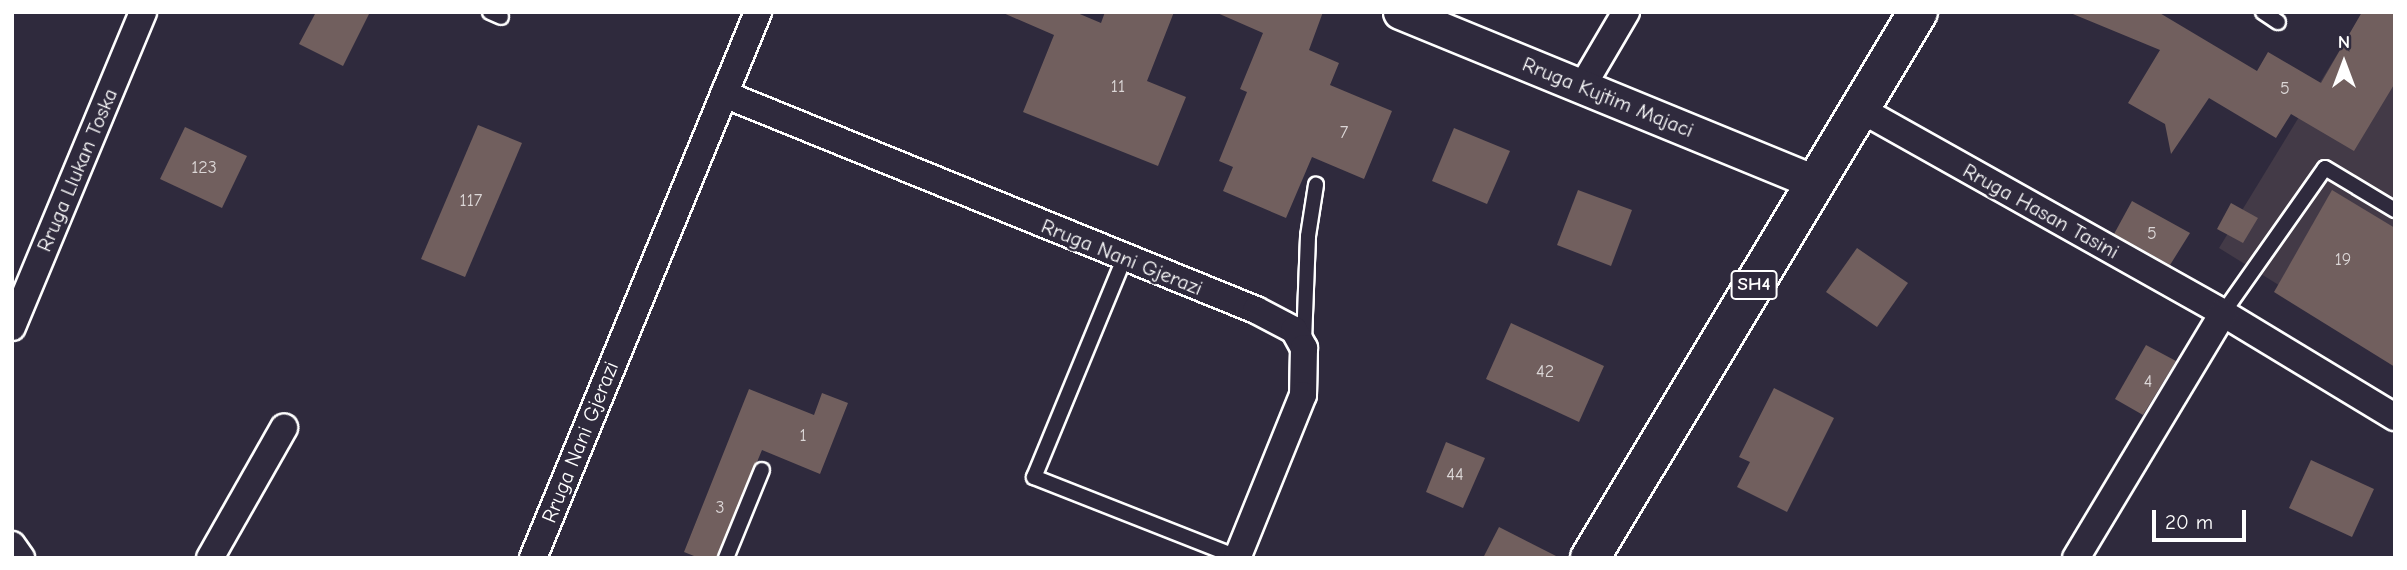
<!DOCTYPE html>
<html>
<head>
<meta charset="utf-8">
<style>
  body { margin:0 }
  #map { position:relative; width:2407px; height:570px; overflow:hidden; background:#2f2a3d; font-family:"Comic Neue",sans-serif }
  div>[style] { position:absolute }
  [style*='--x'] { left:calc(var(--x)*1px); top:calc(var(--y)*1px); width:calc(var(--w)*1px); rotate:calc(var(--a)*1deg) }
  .built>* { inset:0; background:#433a47 }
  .building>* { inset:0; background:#715f5e }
  .roads { filter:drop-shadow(2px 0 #fff) drop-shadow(-2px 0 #fff) drop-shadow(0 2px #fff) drop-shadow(0 -2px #fff) }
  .service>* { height:14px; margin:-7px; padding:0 7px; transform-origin:7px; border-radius:7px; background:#2f2a3d }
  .minor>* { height:26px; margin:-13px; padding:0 13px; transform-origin:13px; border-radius:13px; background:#2f2a3d }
  .tertiary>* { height:33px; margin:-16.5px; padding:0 16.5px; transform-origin:16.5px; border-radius:16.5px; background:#2f2a3d }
  .primary>* { height:38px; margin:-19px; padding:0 19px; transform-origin:19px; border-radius:19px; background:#2f2a3d }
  span { translate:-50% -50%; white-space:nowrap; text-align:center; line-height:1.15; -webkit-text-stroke:5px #2f2a3d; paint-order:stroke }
  .number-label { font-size:18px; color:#dcd7d7 }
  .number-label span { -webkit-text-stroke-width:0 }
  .shield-label span { padding:2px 5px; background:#2f2a3d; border:2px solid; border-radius:5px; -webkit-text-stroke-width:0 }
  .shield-label { font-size:19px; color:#fff; font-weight:700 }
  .street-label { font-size:21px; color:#fff }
  .frame { position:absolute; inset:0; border:14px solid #fff; pointer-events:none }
  .north { position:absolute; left:2309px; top:28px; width:70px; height:70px; -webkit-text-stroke:5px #2f2a3d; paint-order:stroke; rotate:0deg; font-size:19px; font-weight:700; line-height:28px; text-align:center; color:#fff }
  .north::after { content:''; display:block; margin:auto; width:24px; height:32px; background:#fff; clip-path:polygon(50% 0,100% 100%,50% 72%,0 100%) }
  .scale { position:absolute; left:2152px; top:510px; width:94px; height:32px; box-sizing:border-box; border:4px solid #fff; border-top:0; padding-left:9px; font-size:21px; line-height:24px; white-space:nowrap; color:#fff; -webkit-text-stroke:5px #2f2a3d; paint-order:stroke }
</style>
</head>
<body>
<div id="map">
  <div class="built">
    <i style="clip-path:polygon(2363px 12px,2395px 12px,2395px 357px,2219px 248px)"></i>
  </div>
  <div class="building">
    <i style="clip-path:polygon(316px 12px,370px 12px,343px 66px,299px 44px)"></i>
    <i style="clip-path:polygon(1001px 12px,1075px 12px,1101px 23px,1105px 12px,1174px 12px,1147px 81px,1186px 97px,1158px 166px,1023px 112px,1054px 35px)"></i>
    <i style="clip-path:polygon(1215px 12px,1323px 12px,1309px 50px,1339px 63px,1330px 85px,1392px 111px,1364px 179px,1312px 157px,1286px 218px,1223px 191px,1233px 167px,1219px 161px,1247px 92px,1240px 89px,1263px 33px)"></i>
    <i style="clip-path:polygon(2068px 12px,2158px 12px,2257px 71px,2268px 52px,2321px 83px,2362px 12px,2395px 12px,2395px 83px,2354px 151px,2291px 114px,2276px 138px,2209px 98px,2171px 154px,2165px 124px,2128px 103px,2160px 50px)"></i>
    <i style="clip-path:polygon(478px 125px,522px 143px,465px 277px,421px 259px)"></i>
    <i style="clip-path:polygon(185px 127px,247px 156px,222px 208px,160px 179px)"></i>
    <i style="clip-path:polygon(1454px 128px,1510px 151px,1487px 204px,1432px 181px)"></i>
    <i style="clip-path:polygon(1578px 190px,1632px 210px,1611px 266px,1557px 245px)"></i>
    <i style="clip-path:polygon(2332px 190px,2395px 228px,2395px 367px,2274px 292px)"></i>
    <i style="clip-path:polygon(2132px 201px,2190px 233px,2170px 265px,2114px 234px)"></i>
    <i style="clip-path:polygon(2231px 203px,2258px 218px,2243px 243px,2217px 229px)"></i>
    <i style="clip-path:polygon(1857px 248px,1908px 283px,1877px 327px,1826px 292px)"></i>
    <i style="clip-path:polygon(1511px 323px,1604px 366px,1579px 422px,1486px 379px)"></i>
    <i style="clip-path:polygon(2146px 345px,2176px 361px,2143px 415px,2115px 399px)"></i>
    <i style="clip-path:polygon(1774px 388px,1834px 418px,1787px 512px,1737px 487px,1750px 462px,1739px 457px)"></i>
    <i style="clip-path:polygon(749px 389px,814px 415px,822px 393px,848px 403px,820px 474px,762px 450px,717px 558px,699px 558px,684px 552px)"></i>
    <i style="clip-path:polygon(1446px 442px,1485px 458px,1463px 508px,1426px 492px)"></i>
    <i style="clip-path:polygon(2311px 460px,2374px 489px,2352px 537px,2289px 508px)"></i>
    <i style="clip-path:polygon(1499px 527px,1560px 558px,1483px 558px)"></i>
  </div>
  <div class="roads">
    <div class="service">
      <i style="--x:490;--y:12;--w:12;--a:24"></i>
      <i style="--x:2263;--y:12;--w:18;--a:34"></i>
      <i style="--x:1124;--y:259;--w:236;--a:112.4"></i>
      <i style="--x:1034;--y:477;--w:218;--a:21.5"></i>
      <i style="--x:2223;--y:313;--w:177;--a:-54.9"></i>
      <i style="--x:2325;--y:168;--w:82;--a:31"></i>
      <i style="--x:1304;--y:341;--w:105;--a:-87.8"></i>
      <i style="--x:1308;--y:236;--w:52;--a:-81.1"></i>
      <i style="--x:726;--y:558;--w:95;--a:-67.8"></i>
    </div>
    <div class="minor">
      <i style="--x:1582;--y:87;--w:87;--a:-59.6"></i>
      <i style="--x:724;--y:94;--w:574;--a:22.1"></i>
      <i style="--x:1256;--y:310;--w:43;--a:27.8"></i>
      <i style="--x:1294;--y:330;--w:21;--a:61"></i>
      <i style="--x:1304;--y:348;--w:47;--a:91.2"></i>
      <i style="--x:1303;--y:395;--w:176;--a:112"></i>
      <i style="--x:1860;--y:109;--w:416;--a:29.3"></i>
      <i style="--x:2223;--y:313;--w:201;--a:31.2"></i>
      <i style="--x:12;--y:327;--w:341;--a:-67.4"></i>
      <i style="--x:12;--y:545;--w:16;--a:55"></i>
      <i style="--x:210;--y:558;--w:150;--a:-60.4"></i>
      <i style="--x:533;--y:558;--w:591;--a:-67.6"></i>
      <i style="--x:2076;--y:558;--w:286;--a:-59"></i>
    </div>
    <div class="tertiary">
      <i style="--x:1400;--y:12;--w:450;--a:22.3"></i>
    </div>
    <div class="primary">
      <i style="--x:1590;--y:558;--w:637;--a:-59.01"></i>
    </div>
  </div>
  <div class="number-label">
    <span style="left:1118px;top:87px">11</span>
    <span style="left:2285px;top:89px">5</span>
    <span style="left:1344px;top:133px">7</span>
    <span style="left:204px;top:168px">123</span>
    <span style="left:471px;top:201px">117</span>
    <span style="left:2152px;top:234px">5</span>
    <span style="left:2343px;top:260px">19</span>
    <span style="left:1545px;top:372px">42</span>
    <span style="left:2148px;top:382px">4</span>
    <span style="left:803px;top:436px">1</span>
    <span style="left:1455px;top:475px">44</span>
    <span style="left:720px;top:508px">3</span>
  </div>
  <div class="shield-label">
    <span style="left:1754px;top:285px">SH4</span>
  </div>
  <div class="street-label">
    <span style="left:1608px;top:97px;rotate:22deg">Rruga Kujtim Majaci</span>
    <span style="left:77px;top:170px;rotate:-67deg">Rruga Llukan Toska</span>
    <span style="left:2041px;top:211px;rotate:29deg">Rruga Hasan Tasini</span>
    <span style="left:1122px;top:257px;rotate:22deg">Rruga Nani Gjerazi</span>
    <span style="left:580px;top:442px;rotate:-68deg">Rruga Nani Gjerazi</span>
  </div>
  <div class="frame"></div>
  <div class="north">N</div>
  <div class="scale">20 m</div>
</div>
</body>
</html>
